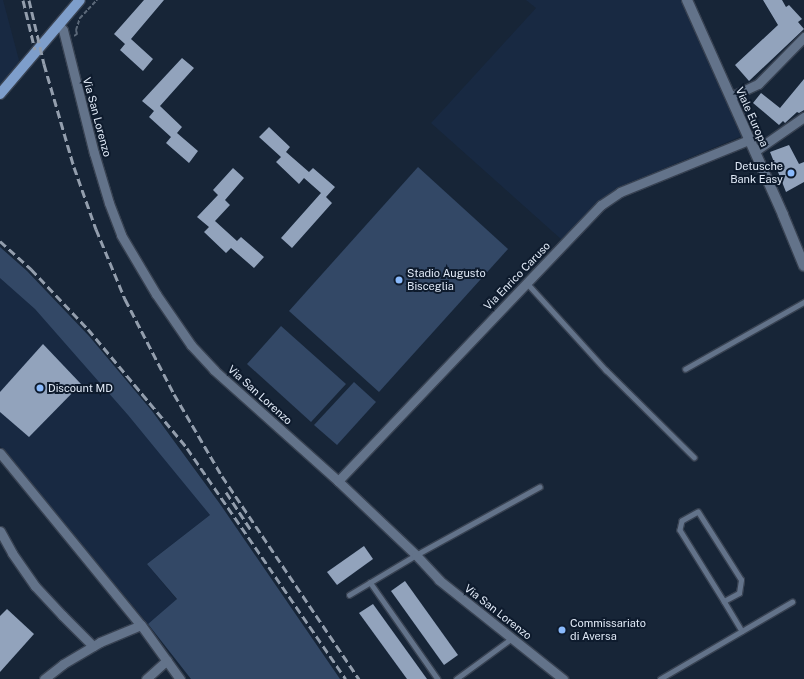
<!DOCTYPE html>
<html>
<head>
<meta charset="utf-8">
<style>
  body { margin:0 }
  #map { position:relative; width:804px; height:679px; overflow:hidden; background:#172537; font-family:"Public Sans",sans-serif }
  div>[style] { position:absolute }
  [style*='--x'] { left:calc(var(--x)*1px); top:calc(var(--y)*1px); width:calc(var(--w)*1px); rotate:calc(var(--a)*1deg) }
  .built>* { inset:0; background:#182942 }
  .green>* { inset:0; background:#334866 }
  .building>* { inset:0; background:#92a3bc }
  .path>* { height:2px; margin-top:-1px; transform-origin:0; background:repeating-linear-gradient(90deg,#5b6878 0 4px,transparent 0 6px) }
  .roads { filter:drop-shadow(1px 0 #384252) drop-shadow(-1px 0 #384252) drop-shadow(0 1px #384252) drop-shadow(0 -1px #384252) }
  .lane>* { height:4.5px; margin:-2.25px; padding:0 2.25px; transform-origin:2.25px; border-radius:2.25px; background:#63738a }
  .street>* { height:9px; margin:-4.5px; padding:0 4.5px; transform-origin:4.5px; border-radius:4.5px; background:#63738a }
  .secondary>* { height:10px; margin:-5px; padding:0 5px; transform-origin:5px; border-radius:5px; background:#63738a }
  .primary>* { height:10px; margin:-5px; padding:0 5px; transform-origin:5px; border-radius:5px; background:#7e9ecb }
  .rail>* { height:3px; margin-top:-1.5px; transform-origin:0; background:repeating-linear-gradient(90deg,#939ead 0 8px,transparent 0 12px) }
  .dots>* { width:11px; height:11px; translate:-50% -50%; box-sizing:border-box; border:2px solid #0e1b2d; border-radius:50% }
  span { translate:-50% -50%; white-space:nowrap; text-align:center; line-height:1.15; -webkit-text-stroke:4px #0e1b2d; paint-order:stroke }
  .street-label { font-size:11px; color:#e1eaf7 }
  .poi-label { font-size:11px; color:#e1eaf7 }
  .right { translate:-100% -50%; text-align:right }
  .left { translate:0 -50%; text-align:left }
</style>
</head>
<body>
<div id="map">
  <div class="built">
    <i style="clip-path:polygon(0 0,3px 0,20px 64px,0 87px)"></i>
    <i style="clip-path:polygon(526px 0,681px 0,742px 136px,619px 187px,597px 202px,562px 240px,431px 123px,536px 8px)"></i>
    <i style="clip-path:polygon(0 272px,38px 308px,172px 466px,210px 515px,147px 564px,177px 600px,148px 624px,0 446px)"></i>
  </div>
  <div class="green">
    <i style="clip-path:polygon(418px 167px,508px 249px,379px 392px,289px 311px)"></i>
    <i style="clip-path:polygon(0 247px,27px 271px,89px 336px,152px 411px,220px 504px,340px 679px,191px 679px,148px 624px,177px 599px,147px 564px,210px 515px,128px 415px,35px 309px,0 278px)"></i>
    <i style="clip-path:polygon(281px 326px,346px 384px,311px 422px,247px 364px)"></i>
    <i style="clip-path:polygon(354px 382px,376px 402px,337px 445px,314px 425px)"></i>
  </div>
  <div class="building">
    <i style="clip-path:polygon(144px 0,164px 0,131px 39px,153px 59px,143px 71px,120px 50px,125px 44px,114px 34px)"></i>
    <i style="clip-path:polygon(763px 0,782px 0,786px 7px,789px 5px,802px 19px,798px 22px,804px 29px,749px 81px,735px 65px,778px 25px)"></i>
    <i style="clip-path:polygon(182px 58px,194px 68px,160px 106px,182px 127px,177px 133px,198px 151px,189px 163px,166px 143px,171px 137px,149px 117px,154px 111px,142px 101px)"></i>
    <i style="clip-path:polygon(804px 79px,804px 110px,799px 113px,797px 112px,785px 123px,783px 121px,779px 125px,753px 103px,761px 93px,780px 108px)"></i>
    <i style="clip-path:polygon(269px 127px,290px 147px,286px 152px,309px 172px,313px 168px,335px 187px,326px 197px,332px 203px,292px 248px,281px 238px,321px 193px,304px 178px,299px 184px,276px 162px,281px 157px,259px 137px)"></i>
    <i style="clip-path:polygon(789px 145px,799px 164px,804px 162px,804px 182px,786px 192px,770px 152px)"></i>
    <i style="clip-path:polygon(233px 168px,244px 178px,225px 200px,230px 205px,215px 221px,237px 241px,241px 237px,264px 257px,254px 268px,231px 248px,226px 253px,204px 232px,209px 227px,197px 217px,218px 195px,213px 190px)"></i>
    <i style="clip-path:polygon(43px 344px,81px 384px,29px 437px,0 412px,0 392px)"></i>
    <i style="clip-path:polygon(364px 546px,373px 559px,337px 585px,327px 572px)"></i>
    <i style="clip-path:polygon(405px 581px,458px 655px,444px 665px,391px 591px)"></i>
    <i style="clip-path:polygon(373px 604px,427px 679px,407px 679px,359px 613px)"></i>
    <i style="clip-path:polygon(7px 609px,34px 634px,0 672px,0 616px)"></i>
  </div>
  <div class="path">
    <i style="--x:74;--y:36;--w:4;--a:-34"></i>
    <i style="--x:77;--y:34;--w:4;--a:-104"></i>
    <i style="--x:76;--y:30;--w:13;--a:-72"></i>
    <i style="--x:80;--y:18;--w:25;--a:-47"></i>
  </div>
  <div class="roads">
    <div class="lane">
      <i style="--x:527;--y:283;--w:118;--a:47.8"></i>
      <i style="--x:606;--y:370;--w:124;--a:44.7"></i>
      <i style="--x:685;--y:369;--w:137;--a:-29.4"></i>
      <i style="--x:370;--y:582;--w:118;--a:55"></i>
      <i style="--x:349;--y:595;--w:78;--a:-30.8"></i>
      <i style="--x:416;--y:555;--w:141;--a:-28.9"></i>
      <i style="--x:724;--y:601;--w:17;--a:-28"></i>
      <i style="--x:739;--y:593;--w:13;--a:-81"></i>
      <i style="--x:741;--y:580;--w:80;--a:-122.3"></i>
      <i style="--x:698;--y:512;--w:18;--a:151"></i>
      <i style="--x:682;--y:521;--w:9;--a:103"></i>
      <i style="--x:680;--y:530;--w:84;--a:58.2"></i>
      <i style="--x:724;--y:601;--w:35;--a:59"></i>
      <i style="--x:456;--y:679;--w:69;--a:-36.2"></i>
      <i style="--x:660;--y:679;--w:153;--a:-30.3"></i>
    </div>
    <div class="street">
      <i style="--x:59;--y:25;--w:6;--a:51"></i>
      <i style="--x:63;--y:30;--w:127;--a:75.9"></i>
      <i style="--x:94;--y:153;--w:52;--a:73.3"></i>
      <i style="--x:109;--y:203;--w:34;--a:69"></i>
      <i style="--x:121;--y:235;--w:69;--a:59.3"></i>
      <i style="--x:156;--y:294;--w:62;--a:55.5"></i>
      <i style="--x:191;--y:345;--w:34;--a:47"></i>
      <i style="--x:214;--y:370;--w:166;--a:41.8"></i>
      <i style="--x:338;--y:481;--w:108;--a:43.5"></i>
      <i style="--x:416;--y:555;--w:34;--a:47"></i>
      <i style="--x:439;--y:580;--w:159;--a:38.6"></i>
      <i style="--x:730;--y:97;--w:31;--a:-25"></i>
      <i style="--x:758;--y:84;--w:66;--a:-45.6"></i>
      <i style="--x:755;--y:151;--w:60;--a:-34.8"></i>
      <i style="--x:0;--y:453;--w:222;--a:50.7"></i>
      <i style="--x:141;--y:625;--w:67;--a:54.2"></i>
      <i style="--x:338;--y:481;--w:381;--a:-46.4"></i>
      <i style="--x:601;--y:205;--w:23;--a:-34"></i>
      <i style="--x:620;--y:192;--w:139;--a:-22"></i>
      <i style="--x:0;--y:531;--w:25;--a:61"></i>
      <i style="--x:12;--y:553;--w:40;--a:55.1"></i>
      <i style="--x:35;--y:586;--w:40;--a:47"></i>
      <i style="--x:62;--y:615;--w:44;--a:45"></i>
      <i style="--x:44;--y:679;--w:24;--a:-38"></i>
      <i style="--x:63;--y:664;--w:43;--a:-30.7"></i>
      <i style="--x:100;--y:642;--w:44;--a:-22.5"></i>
      <i style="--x:146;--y:679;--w:28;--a:-42"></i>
    </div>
    <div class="secondary">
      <i style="--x:687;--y:0;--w:235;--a:65.9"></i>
      <i style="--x:783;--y:215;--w:55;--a:67.6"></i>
    </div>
    <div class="primary">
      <i style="--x:0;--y:94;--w:123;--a:-49.6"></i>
    </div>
  </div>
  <div class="rail">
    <i style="--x:23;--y:0;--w:51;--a:76.5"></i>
    <i style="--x:29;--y:0;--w:66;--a:76.8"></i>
    <i style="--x:44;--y:64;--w:107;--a:73.8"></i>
    <i style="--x:74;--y:167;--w:66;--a:70.5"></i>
    <i style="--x:96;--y:229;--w:76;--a:67.5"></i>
    <i style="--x:125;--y:299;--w:107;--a:62.7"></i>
    <i style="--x:174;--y:394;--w:95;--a:59.7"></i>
    <i style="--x:222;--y:476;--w:245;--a:56"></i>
    <i style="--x:0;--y:241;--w:42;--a:42.1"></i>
    <i style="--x:31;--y:269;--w:83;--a:46.5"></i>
    <i style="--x:88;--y:329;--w:155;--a:50.2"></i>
    <i style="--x:187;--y:448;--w:280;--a:55.5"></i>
    <i style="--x:226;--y:492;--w:45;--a:56.7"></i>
  </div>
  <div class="dots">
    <i style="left:791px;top:173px;background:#8abafc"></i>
    <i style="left:399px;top:280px;background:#8abafc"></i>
    <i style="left:40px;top:388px;background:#8abafc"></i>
    <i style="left:562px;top:630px;background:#8abafc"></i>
  </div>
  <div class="street-label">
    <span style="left:97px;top:117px;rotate:75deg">Via San Lorenzo</span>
    <span style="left:752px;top:117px;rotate:66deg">Viale Europa</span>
    <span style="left:517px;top:276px;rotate:-46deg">Via Enrico Caruso</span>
    <span style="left:260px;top:395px;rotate:42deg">Via San Lorenzo</span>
    <span style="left:498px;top:612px;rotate:38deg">Via San Lorenzo</span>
  </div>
  <div class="poi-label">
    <span class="right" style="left:783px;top:173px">Detusche<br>Bank Easy</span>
    <span class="left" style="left:407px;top:280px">Stadio Augusto<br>Bisceglia</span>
    <span class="left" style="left:48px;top:388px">Discount MD</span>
    <span class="left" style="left:570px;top:630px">Commissariato<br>di Aversa</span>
  </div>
</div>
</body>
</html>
